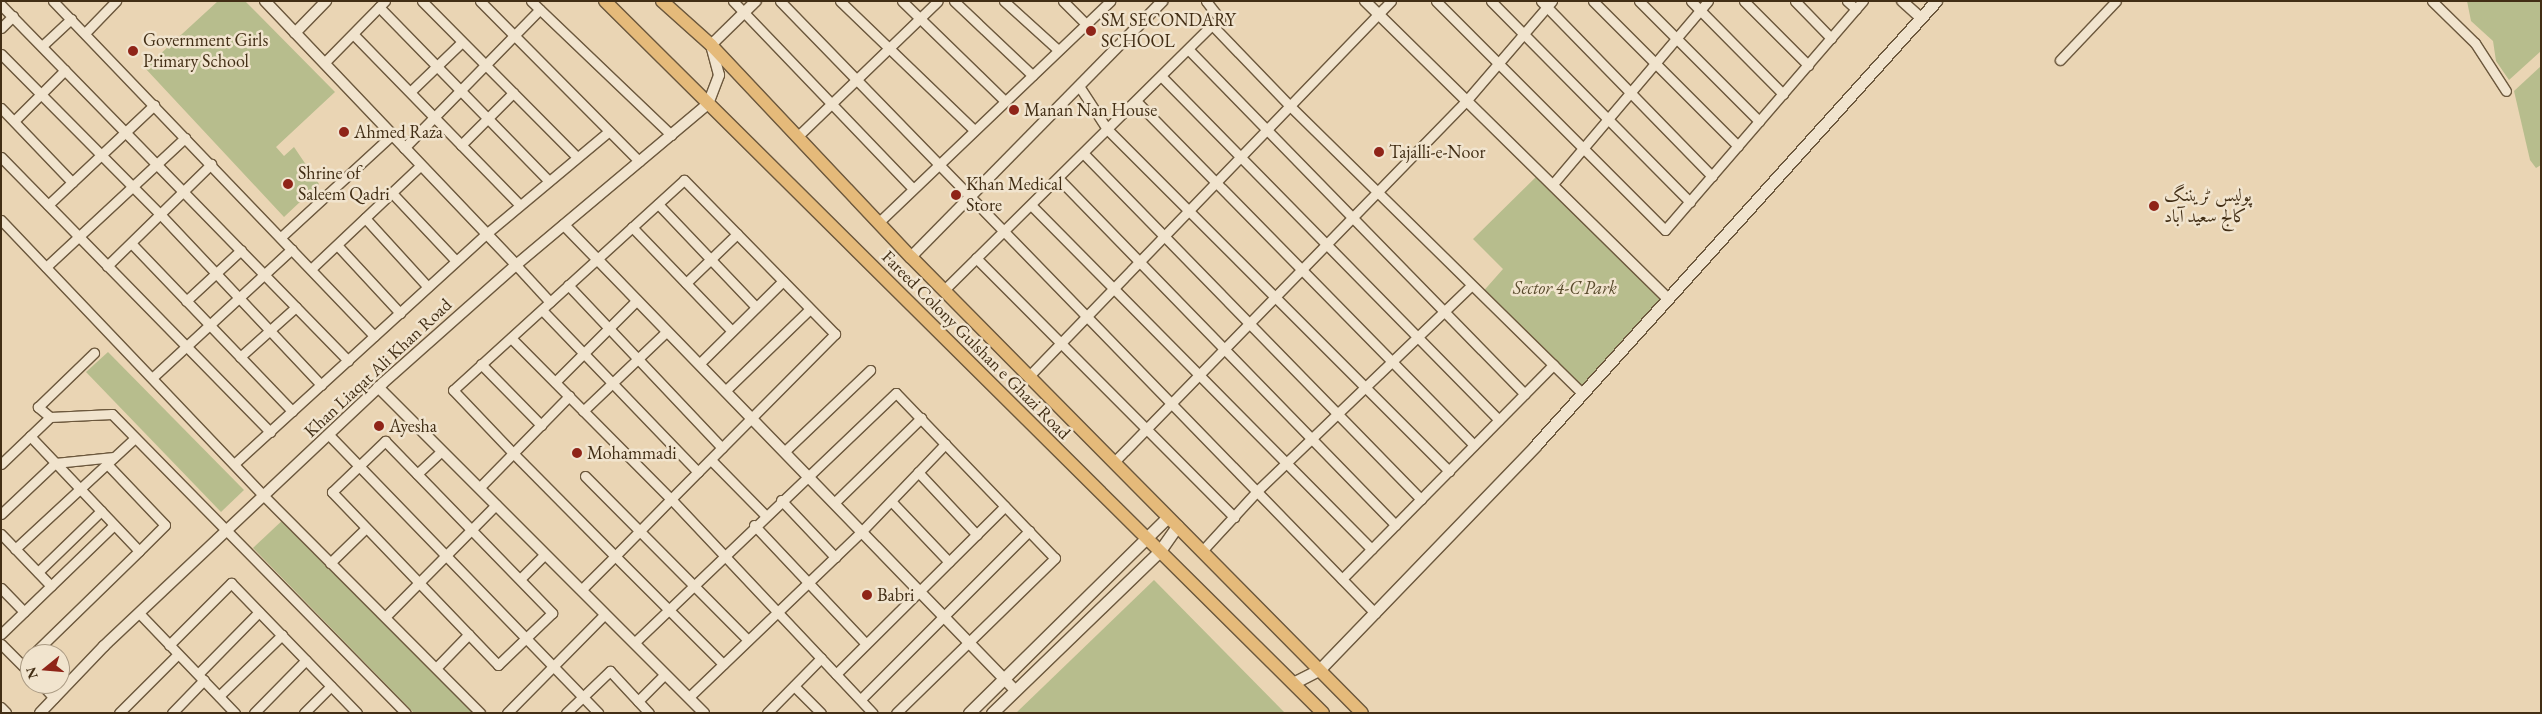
<!DOCTYPE html>
<html>
<head>
<meta charset="utf-8">
<style>
  body { margin:0 }
  #map { position:relative; width:2542px; height:714px; overflow:hidden; background:#ead5b4; font-family:"EB Garamond",Amiri,serif }
  div>[style] { position:absolute }
  [style*='--x'] { left:calc(var(--x)*1px); top:calc(var(--y)*1px); width:calc(var(--w)*1px); rotate:calc(var(--a)*1deg) }
  .green>* { inset:0; background:#b7bd8d }
  .roads { filter:drop-shadow(1px 0 #6c583d) drop-shadow(-1px 0 #6c583d) drop-shadow(0 1px #6c583d) drop-shadow(0 -1px #6c583d) }
  .minor>* { height:9px; margin:-4.5px; padding:0 4.5px; transform-origin:4.5px; border-radius:4.5px; background:#f1e4ce }
  .tertiary>* { height:10px; margin:-5px; padding:0 5px; transform-origin:5px; border-radius:5px; background:#f1e4ce }
  .secondary>* { height:11px; margin:-5.5px; padding:0 5.5px; transform-origin:5.5px; border-radius:5.5px; background:#f1e4ce }
  .primary>* { height:12px; margin:-6px; padding:0 6px; transform-origin:6px; border-radius:6px; background:#e5ba7a }
  .dots>* { width:14px; height:14px; translate:-50% -50%; box-sizing:border-box; border:2px solid #f1e4ce; border-radius:50% }
  span { translate:-50% -50%; white-space:nowrap; text-align:center; line-height:1.15; -webkit-text-stroke:5px #f1e4ce; paint-order:stroke }
  .poi-label { font-size:18px; color:#422e15 }
  .left { translate:0 -50%; text-align:left }
  .park-label { font-size:18px; color:#594b2d; font-style:italic }
  .street-label { font-size:18px; color:#422e15 }
  .frame { position:absolute; inset:0; border:2px solid #422e15; pointer-events:none }
  .north { position:absolute; left:20px; top:644px; width:50px; height:50px; box-sizing:border-box; background:#f1e4ce; border:1px solid #ab9b84; border-radius:50%; rotate:253deg; font-size:14px; font-weight:700; line-height:20px; text-align:center; color:#422e15 }
  .north::after { content:''; display:block; margin:auto; width:18px; height:22px; background:#8f2418; clip-path:polygon(50% 0,100% 100%,50% 72%,0 100%) }
</style>
</head>
<body>
<div id="map">
  <div class="green">
    <i style="clip-path:polygon(218px 1px,245px 1px,335px 92px,276px 147px,284px 156px,294px 147px,319px 184px,284px 217px,145px 68px)"></i>
    <i style="clip-path:polygon(2467px 1px,2541px 1px,2541px 51px,2509px 80px,2496px 61px,2493px 41px,2471px 21px)"></i>
    <i style="clip-path:polygon(2541px 66px,2541px 165px,2536px 168px,2530px 160px,2514px 91px)"></i>
    <i style="clip-path:polygon(1540px 173px,1669px 300px,1583px 394px,1480px 295px,1503px 269px,1473px 239px)"></i>
    <i style="clip-path:polygon(108px 352px,244px 490px,221px 512px,86px 372px)"></i>
    <i style="clip-path:polygon(286px 517px,477px 713px,414px 713px,253px 548px)"></i>
    <i style="clip-path:polygon(1154px 580px,1285px 713px,1016px 713px)"></i>
  </div>
  <div class="roads">
    <div class="minor">
      <i style="--x:53;--y:1;--w:464;--a:46.2"></i>
      <i style="--x:422;--y:1;--w:220;--a:45.2"></i>
      <i style="--x:480;--y:1;--w:226;--a:45.2"></i>
      <i style="--x:531;--y:1;--w:194;--a:43.7"></i>
      <i style="--x:733;--y:1;--w:260;--a:46.2"></i>
      <i style="--x:780;--y:1;--w:854;--a:45.81"></i>
      <i style="--x:840;--y:1;--w:186;--a:43.9"></i>
      <i style="--x:902;--y:1;--w:144;--a:44.2"></i>
      <i style="--x:954;--y:1;--w:108;--a:43.5"></i>
      <i style="--x:1004;--y:1;--w:73;--a:42.2"></i>
      <i style="--x:1063;--y:1;--w:33;--a:45"></i>
      <i style="--x:1206;--y:1;--w:23;--a:52"></i>
      <i style="--x:1220;--y:19;--w:10;--a:143"></i>
      <i style="--x:1212;--y:25;--w:114;--a:46.1"></i>
      <i style="--x:1291;--y:107;--w:409;--a:44.5"></i>
      <i style="--x:1436;--y:1;--w:324;--a:45"></i>
      <i style="--x:1665;--y:230;--w:303;--a:-49.2"></i>
      <i style="--x:1491;--y:1;--w:283;--a:45.3"></i>
      <i style="--x:1541;--y:1;--w:245;--a:45.7"></i>
      <i style="--x:1593;--y:1;--w:205;--a:45"></i>
      <i style="--x:1639;--y:1;--w:170;--a:45"></i>
      <i style="--x:1691;--y:1;--w:131;--a:45.3"></i>
      <i style="--x:1744;--y:1;--w:91;--a:45"></i>
      <i style="--x:1795;--y:1;--w:52;--a:45.8"></i>
      <i style="--x:1847;--y:1;--w:12;--a:42"></i>
      <i style="--x:2432;--y:1;--w:60;--a:44.3"></i>
      <i style="--x:2475;--y:43;--w:57;--a:57.1"></i>
      <i style="--x:1;--y:5;--w:497;--a:45.7"></i>
      <i style="--x:379;--y:7;--w:243;--a:45.7"></i>
      <i style="--x:1;--y:28;--w:17;--a:-45"></i>
      <i style="--x:85;--y:33;--w:45;--a:-45.9"></i>
      <i style="--x:353;--y:34;--w:239;--a:45.7"></i>
      <i style="--x:42;--y:46;--w:40;--a:-43"></i>
      <i style="--x:1188;--y:49;--w:482;--a:45.7"></i>
      <i style="--x:1;--y:54;--w:226;--a:45.2"></i>
      <i style="--x:160;--y:214;--w:235;--a:46.7"></i>
      <i style="--x:2060;--y:60;--w:81;--a:-46.5"></i>
      <i style="--x:324;--y:63;--w:87;--a:-45.5"></i>
      <i style="--x:1161;--y:76;--w:482;--a:45.5"></i>
      <i style="--x:1079;--y:86;--w:51;--a:56.9"></i>
      <i style="--x:1107;--y:129;--w:484;--a:45"></i>
      <i style="--x:410;--y:92;--w:72;--a:-43.9"></i>
      <i style="--x:1136;--y:101;--w:482;--a:45.5"></i>
      <i style="--x:1;--y:108;--w:103;--a:46.2"></i>
      <i style="--x:14;--y:121;--w:72;--a:-45"></i>
      <i style="--x:798;--y:136;--w:194;--a:-44"></i>
      <i style="--x:461;--y:145;--w:74;--a:-45"></i>
      <i style="--x:404;--y:148;--w:194;--a:-45.6"></i>
      <i style="--x:1083;--y:153;--w:484;--a:45.7"></i>
      <i style="--x:1;--y:157;--w:385;--a:45.6"></i>
      <i style="--x:1058;--y:178;--w:484;--a:45.8"></i>
      <i style="--x:1552;--y:185;--w:241;--a:-49.7"></i>
      <i style="--x:392;--y:193;--w:93;--a:46.7"></i>
      <i style="--x:658;--y:204;--w:142;--a:46.4"></i>
      <i style="--x:48;--y:205;--w:146;--a:-43.3"></i>
      <i style="--x:1031;--y:205;--w:484;--a:45.3"></i>
      <i style="--x:365;--y:218;--w:93;--a:47.6"></i>
      <i style="--x:1;--y:220;--w:381;--a:46.4"></i>
      <i style="--x:264;--y:496;--w:306;--a:45.1"></i>
      <i style="--x:879;--y:222;--w:320;--a:-43.7"></i>
      <i style="--x:632;--y:227;--w:144;--a:46.1"></i>
      <i style="--x:281;--y:237;--w:151;--a:-42.6"></i>
      <i style="--x:131;--y:243;--w:233;--a:46.2"></i>
      <i style="--x:337;--y:245;--w:93;--a:47.2"></i>
      <i style="--x:976;--y:258;--w:366;--a:45.1"></i>
      <i style="--x:516;--y:265;--w:50;--a:47.4"></i>
      <i style="--x:107;--y:266;--w:146;--a:-44.4"></i>
      <i style="--x:46;--y:267;--w:190;--a:-42.9"></i>
      <i style="--x:311;--y:269;--w:151;--a:-43.4"></i>
      <i style="--x:686;--y:283;--w:71;--a:-43.9"></i>
      <i style="--x:568;--y:285;--w:224;--a:46.6"></i>
      <i style="--x:944;--y:290;--w:377;--a:-44.7"></i>
      <i style="--x:186;--y:301;--w:75;--a:-42.8"></i>
      <i style="--x:542;--y:310;--w:225;--a:46.1"></i>
      <i style="--x:511;--y:338;--w:227;--a:45.2"></i>
      <i style="--x:671;--y:499;--w:294;--a:46.7"></i>
      <i style="--x:240;--y:357;--w:75;--a:-41.8"></i>
      <i style="--x:481;--y:364;--w:86;--a:45.5"></i>
      <i style="--x:699;--y:364;--w:118;--a:-44.7"></i>
      <i style="--x:1029;--y:376;--w:521;--a:-46.01"></i>
      <i style="--x:152;--y:378;--w:190;--a:-42.7"></i>
      <i style="--x:555;--y:382;--w:116;--a:-45"></i>
      <i style="--x:725;--y:391;--w:118;--a:-44"></i>
      <i style="--x:583;--y:411;--w:116;--a:-43.6"></i>
      <i style="--x:50;--y:417;--w:62;--a:-2.8"></i>
      <i style="--x:112;--y:414;--w:419;--a:45.5"></i>
      <i style="--x:329;--y:435;--w:387;--a:45.9"></i>
      <i style="--x:30;--y:436;--w:158;--a:46.5"></i>
      <i style="--x:139;--y:551;--w:148;--a:135.8"></i>
      <i style="--x:385;--y:441;--w:240;--a:45.8"></i>
      <i style="--x:552;--y:613;--w:75;--a:136.1"></i>
      <i style="--x:498;--y:665;--w:240;--a:-133.8"></i>
      <i style="--x:332;--y:492;--w:74;--a:-43.9"></i>
      <i style="--x:784;--y:452;--w:119;--a:-43.6"></i>
      <i style="--x:711;--y:460;--w:77;--a:45.5"></i>
      <i style="--x:1114;--y:462;--w:504;--a:-45.72"></i>
      <i style="--x:1466;--y:101;--w:132;--a:-49.3"></i>
      <i style="--x:1;--y:464;--w:68;--a:-43.8"></i>
      <i style="--x:50;--y:417;--w:16;--a:-140"></i>
      <i style="--x:38;--y:407;--w:78;--a:-44"></i>
      <i style="--x:107;--y:464;--w:84;--a:46.4"></i>
      <i style="--x:165;--y:525;--w:37;--a:135"></i>
      <i style="--x:234;--y:464;--w:341;--a:-42.4"></i>
      <i style="--x:486;--y:234;--w:160;--a:-39.9"></i>
      <i style="--x:918;--y:472;--w:86;--a:46.9"></i>
      <i style="--x:417;--y:474;--w:34;--a:-43"></i>
      <i style="--x:585;--y:476;--w:231;--a:45.2"></i>
      <i style="--x:479;--y:488;--w:129;--a:-45.6"></i>
      <i style="--x:781;--y:500;--w:79;--a:46.5"></i>
      <i style="--x:891;--y:501;--w:84;--a:46.4"></i>
      <i style="--x:834;--y:503;--w:122;--a:-44.3"></i>
      <i style="--x:1;--y:514;--w:74;--a:-43.4"></i>
      <i style="--x:55;--y:463;--w:59;--a:-5.8"></i>
      <i style="--x:754;--y:525;--w:163;--a:46.7"></i>
      <i style="--x:1;--y:534;--w:72;--a:46.1"></i>
      <i style="--x:15;--y:549;--w:163;--a:-42.8"></i>
      <i style="--x:1202;--y:551;--w:83;--a:-47.4"></i>
      <i style="--x:1258;--y:490;--w:295;--a:-43.8"></i>
      <i style="--x:330;--y:563;--w:50;--a:-44.2"></i>
      <i style="--x:38;--y:572;--w:88;--a:-44.1"></i>
      <i style="--x:520;--y:579;--w:35;--a:-45"></i>
      <i style="--x:1342;--y:579;--w:301;--a:-45.4"></i>
      <i style="--x:1;--y:588;--w:33;--a:46"></i>
      <i style="--x:581;--y:590;--w:48;--a:-45"></i>
      <i style="--x:615;--y:556;--w:80;--a:-45.5"></i>
      <i style="--x:671;--y:499;--w:233;--a:-45.2"></i>
      <i style="--x:835;--y:334;--w:216;--a:-134.4"></i>
      <i style="--x:684;--y:180;--w:312;--a:137.7"></i>
      <i style="--x:453;--y:390;--w:87;--a:46.4"></i>
      <i style="--x:513;--y:453;--w:145;--a:45.3"></i>
      <i style="--x:615;--y:556;--w:153;--a:45"></i>
      <i style="--x:139;--y:613;--w:139;--a:46.2"></i>
      <i style="--x:385;--y:617;--w:158;--a:-45.3"></i>
      <i style="--x:1;--y:634;--w:157;--a:-44"></i>
      <i style="--x:634;--y:643;--w:362;--a:-43.7"></i>
      <i style="--x:896;--y:393;--w:229;--a:46.1"></i>
      <i style="--x:1055;--y:558;--w:222;--a:135.7"></i>
      <i style="--x:1;--y:644;--w:41;--a:45"></i>
      <i style="--x:169;--y:645;--w:88;--a:-45"></i>
      <i style="--x:231;--y:583;--w:181;--a:45.9"></i>
      <i style="--x:436;--y:668;--w:47;--a:-45.9"></i>
      <i style="--x:198;--y:674;--w:87;--a:-45.5"></i>
      <i style="--x:836;--y:674;--w:238;--a:-44.8"></i>
      <i style="--x:41;--y:684;--w:19;--a:47"></i>
      <i style="--x:794;--y:686;--w:38;--a:45"></i>
      <i style="--x:219;--y:696;--w:88;--a:-44.1"></i>
      <i style="--x:689;--y:697;--w:238;--a:-43.8"></i>
      <i style="--x:861;--y:532;--w:122;--a:-46.3"></i>
      <i style="--x:861;--y:699;--w:238;--a:-45"></i>
      <i style="--x:638;--y:701;--w:38;--a:-45"></i>
      <i style="--x:119;--y:713;--w:83;--a:-45"></i>
      <i style="--x:172;--y:713;--w:46;--a:-45.9"></i>
      <i style="--x:254;--y:713;--w:74;--a:-45.5"></i>
      <i style="--x:304;--y:713;--w:38;--a:-45"></i>
      <i style="--x:507;--y:713;--w:139;--a:-45.3"></i>
      <i style="--x:566;--y:713;--w:61;--a:-43.7"></i>
      <i style="--x:610;--y:671;--w:57;--a:47.1"></i>
      <i style="--x:767;--y:713;--w:77;--a:-45.5"></i>
    </div>
    <div class="tertiary">
      <i style="--x:265;--y:1;--w:364;--a:46.4"></i>
      <i style="--x:1365;--y:1;--w:426;--a:44.5"></i>
      <i style="--x:1902;--y:1;--w:25;--a:42"></i>
      <i style="--x:295;--y:33;--w:45;--a:-45.9"></i>
      <i style="--x:564;--y:225;--w:648;--a:45.88"></i>
      <i style="--x:911;--y:257;--w:359;--a:-45.5"></i>
      <i style="--x:378;--y:387;--w:461;--a:45"></i>
      <i style="--x:1;--y:708;--w:7;--a:45"></i>
      <i style="--x:40;--y:713;--w:93;--a:-46.3"></i>
      <i style="--x:104;--y:646;--w:383;--a:-43.3"></i>
      <i style="--x:383;--y:383;--w:178;--a:-41.6"></i>
      <i style="--x:516;--y:265;--w:251;--a:-40"></i>
      <i style="--x:708;--y:104;--w:31;--a:-69"></i>
      <i style="--x:719;--y:75;--w:31;--a:-105"></i>
      <i style="--x:711;--y:45;--w:63;--a:-44.4"></i>
    </div>
    <div class="secondary">
      <i style="--x:1293;--y:683;--w:30;--a:-27"></i>
      <i style="--x:1320;--y:669;--w:310;--a:-46"></i>
      <i style="--x:1535;--y:446;--w:599;--a:-47.98"></i>
      <i style="--x:969;--y:713;--w:279;--a:-44.6"></i>
      <i style="--x:992;--y:713;--w:232;--a:-44"></i>
      <i style="--x:1159;--y:552;--w:32;--a:-55"></i>
    </div>
    <div class="primary">
      <i style="--x:605;--y:1;--w:1011;--a:44.76"></i>
      <i style="--x:662;--y:1;--w:66;--a:41.9"></i>
      <i style="--x:711;--y:45;--w:291;--a:46.7"></i>
      <i style="--x:911;--y:257;--w:641;--a:45.32"></i>
    </div>
  </div>
  <div class="dots">
    <i style="left:1091px;top:31px;background:#8f2418"></i>
    <i style="left:133px;top:51px;background:#8f2418"></i>
    <i style="left:1014px;top:110px;background:#8f2418"></i>
    <i style="left:344px;top:132px;background:#8f2418"></i>
    <i style="left:1379px;top:152px;background:#8f2418"></i>
    <i style="left:288px;top:184px;background:#8f2418"></i>
    <i style="left:956px;top:195px;background:#8f2418"></i>
    <i style="left:2154px;top:206px;background:#8f2418"></i>
    <i style="left:379px;top:426px;background:#8f2418"></i>
    <i style="left:577px;top:453px;background:#8f2418"></i>
    <i style="left:867px;top:595px;background:#8f2418"></i>
  </div>
  <div class="poi-label">
    <span class="left" style="left:1101px;top:31px">SM SECONDARY<br>SCHOOL</span>
    <span class="left" style="left:143px;top:51px">Government Girls<br>Primary School</span>
    <span class="left" style="left:1024px;top:110px">Manan Nan House</span>
    <span class="left" style="left:354px;top:132px">Ahmed Raza</span>
    <span class="left" style="left:1389px;top:152px">Tajalli-e-Noor</span>
    <span class="left" style="left:298px;top:184px">Shrine of<br>Saleem Qadri</span>
    <span class="left" style="left:966px;top:195px">Khan Medical<br>Store</span>
    <span class="left" style="left:2164px;top:206px">پولیس ٹریننگ<br>کالج سعید آباد</span>
    <span class="left" style="left:389px;top:426px">Ayesha</span>
    <span class="left" style="left:587px;top:453px">Mohammadi</span>
    <span class="left" style="left:877px;top:595px">Babri</span>
  </div>
  <div class="park-label">
    <span style="left:1565px;top:288px">Sector 4-C Park</span>
  </div>
  <div class="street-label">
    <span style="left:976px;top:345px;rotate:45deg">Fareed Colony Gulshan e Ghazi Road</span>
    <span style="left:378px;top:368px;rotate:-43deg">Khan Liaqat Ali Khan Road</span>
  </div>
  <div class="frame"></div>
  <div class="north">N</div>
</div>
</body>
</html>
